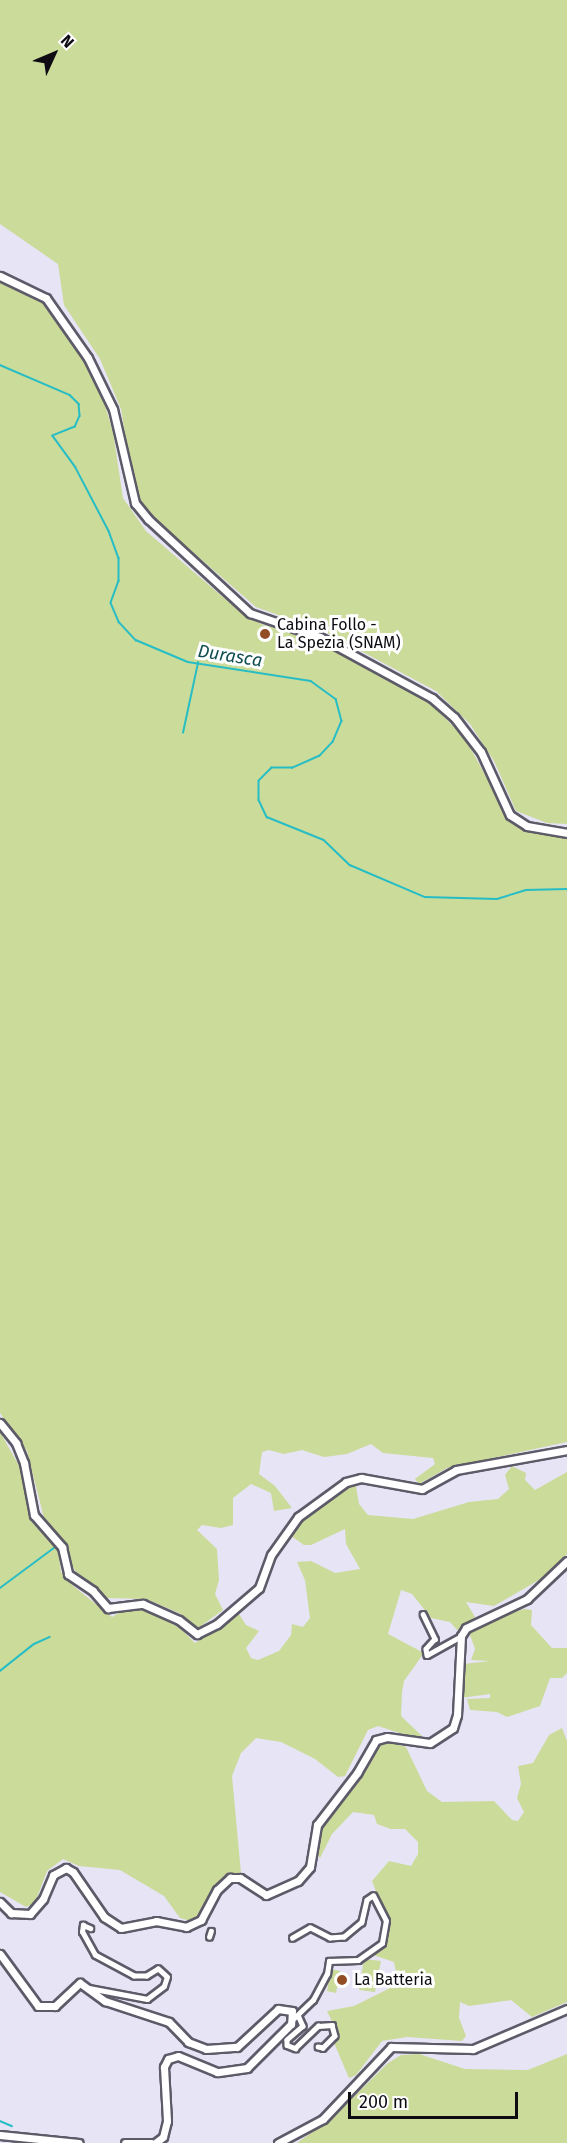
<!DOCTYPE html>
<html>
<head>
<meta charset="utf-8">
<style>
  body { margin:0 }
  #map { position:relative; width:567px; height:2143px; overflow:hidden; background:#e7e4f5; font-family:"Fira Sans",sans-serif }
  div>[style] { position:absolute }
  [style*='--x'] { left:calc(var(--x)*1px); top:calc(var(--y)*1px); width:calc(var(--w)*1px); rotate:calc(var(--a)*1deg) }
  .green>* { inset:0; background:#cbdb9a }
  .stream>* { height:1.5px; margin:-0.75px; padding:0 0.75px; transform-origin:0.75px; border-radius:0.75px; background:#27bdc5 }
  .roads { filter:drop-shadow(2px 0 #5e5b69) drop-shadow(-2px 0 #5e5b69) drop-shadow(0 2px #5e5b69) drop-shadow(0 -2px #5e5b69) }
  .street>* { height:4.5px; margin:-2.25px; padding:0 2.25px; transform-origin:2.25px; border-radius:2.25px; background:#fff }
  .secondary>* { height:7px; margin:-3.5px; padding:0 3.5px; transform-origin:3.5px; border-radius:3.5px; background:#fff }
  .dots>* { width:16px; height:16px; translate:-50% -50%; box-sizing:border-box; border:3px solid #fff; border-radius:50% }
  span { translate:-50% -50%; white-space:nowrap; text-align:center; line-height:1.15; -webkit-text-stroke:6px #fff; paint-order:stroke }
  .poi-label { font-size:16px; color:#0e0c12 }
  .left { translate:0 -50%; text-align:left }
  .water-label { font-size:18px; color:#114e51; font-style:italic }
  .north { position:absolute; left:24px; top:24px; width:60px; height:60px; -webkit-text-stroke:4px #fff; paint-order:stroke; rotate:46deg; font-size:16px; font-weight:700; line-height:24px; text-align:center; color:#0e0c12 }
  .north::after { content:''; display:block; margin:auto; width:21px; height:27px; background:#0e0c12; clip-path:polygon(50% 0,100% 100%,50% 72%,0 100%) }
  .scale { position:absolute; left:348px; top:2092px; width:170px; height:27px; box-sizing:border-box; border:3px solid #0e0c12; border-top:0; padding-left:8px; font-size:18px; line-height:21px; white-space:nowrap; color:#0e0c12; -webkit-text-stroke:4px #fff; paint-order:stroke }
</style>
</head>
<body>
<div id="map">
  <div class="green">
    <i style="clip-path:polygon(0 0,567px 0,567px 824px,547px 823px,516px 811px,494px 761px,470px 724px,436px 691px,327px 633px,256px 607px,143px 509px,132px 478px,121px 409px,100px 359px,64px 305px,58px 264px,0 224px)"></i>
    <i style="clip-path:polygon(0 283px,39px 298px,82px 358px,101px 392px,113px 432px,123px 498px,146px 531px,238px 610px,261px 624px,311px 639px,349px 657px,431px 703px,466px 740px,512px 824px,567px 836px,567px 1442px,447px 1468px,419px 1484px,415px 1479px,435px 1464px,433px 1458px,383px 1453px,371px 1444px,347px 1454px,324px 1457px,302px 1450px,284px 1454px,269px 1450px,262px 1452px,259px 1474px,275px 1486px,292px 1508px,274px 1511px,271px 1493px,251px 1484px,233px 1498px,233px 1525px,221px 1528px,202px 1525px,197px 1530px,217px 1549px,219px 1580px,215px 1594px,223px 1610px,198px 1628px,179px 1613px,146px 1599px,106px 1598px,79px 1578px,71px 1563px,68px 1546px,44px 1518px,27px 1451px,0 1413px)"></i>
    <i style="clip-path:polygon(0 1432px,22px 1471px,30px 1520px,58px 1551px,61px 1572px,72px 1585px,112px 1617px,129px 1607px,143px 1607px,181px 1629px,195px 1643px,224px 1624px,237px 1611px,246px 1625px,259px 1631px,246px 1648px,251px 1658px,258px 1660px,279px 1651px,291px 1635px,292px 1624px,303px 1627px,310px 1618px,305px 1580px,297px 1562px,311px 1561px,335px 1573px,360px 1569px,346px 1544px,345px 1529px,311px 1545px,304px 1545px,291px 1536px,307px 1515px,355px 1480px,359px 1504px,368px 1515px,413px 1519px,469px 1502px,498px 1499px,509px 1489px,505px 1475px,512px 1466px,526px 1473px,525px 1480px,535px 1490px,567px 1472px,567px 1554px,544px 1577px,494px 1606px,466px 1602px,475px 1617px,458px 1631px,450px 1622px,431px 1618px,412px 1594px,401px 1590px,388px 1634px,424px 1653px,404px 1681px,402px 1692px,401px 1716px,422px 1736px,415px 1738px,378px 1726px,368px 1730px,345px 1776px,338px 1777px,315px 1759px,281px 1742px,256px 1738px,241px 1753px,232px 1776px,241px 1873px,225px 1876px,209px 1894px,197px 1917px,191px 1921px,180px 1918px,164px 1896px,120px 1870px,79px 1866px,63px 1859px,47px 1871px,35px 1903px,26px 1907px,0 1892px)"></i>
    <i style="clip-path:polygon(524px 1609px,532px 1610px,531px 1625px,552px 1648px,567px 1648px,567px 1673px,562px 1678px,550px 1678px,540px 1706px,507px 1717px,497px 1712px,470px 1710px,467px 1699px,490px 1698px,490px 1694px,461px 1698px,463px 1664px,490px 1661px,471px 1660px,475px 1649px,469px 1632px,477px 1624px)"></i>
    <i style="clip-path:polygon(562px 1728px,567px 1741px,567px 2002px,532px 2017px,511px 2000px,469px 2006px,460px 2002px,459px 2018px,466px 2036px,462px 2041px,407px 2037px,382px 2041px,356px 2075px,349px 2078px,334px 2043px,335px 2028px,327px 2011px,354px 2006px,392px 1987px,396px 1972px,394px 1962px,373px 1955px,385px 1942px,389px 1925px,372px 1881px,389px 1861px,411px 1866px,418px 1854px,418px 1842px,405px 1829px,391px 1829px,377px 1824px,374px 1815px,353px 1812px,332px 1834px,320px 1858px,313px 1849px,325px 1819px,367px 1766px,373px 1749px,385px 1741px,406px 1747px,427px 1791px,442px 1802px,494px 1801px,512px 1820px,518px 1821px,524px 1812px,517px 1798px,521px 1784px,518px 1766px,533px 1763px,549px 1735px)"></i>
    <i style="clip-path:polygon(364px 1959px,381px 1961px,375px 1992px,359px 1990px)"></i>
    <i style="clip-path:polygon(331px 1969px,340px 1971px,336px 1993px,327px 1991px)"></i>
    <i style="clip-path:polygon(419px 2054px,465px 2069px,528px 2070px,567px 2054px,567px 2143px,297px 2143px,334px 2116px,388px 2063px,401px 2055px)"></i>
  </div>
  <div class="stream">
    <i style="--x:0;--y:365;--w:76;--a:23.2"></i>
    <i style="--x:70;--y:395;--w:13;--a:45"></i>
    <i style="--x:79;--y:404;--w:12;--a:85"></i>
    <i style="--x:80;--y:416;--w:12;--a:114"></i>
    <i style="--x:75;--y:427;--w:24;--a:158"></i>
    <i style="--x:53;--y:436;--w:39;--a:54"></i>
    <i style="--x:76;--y:468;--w:71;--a:62.4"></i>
    <i style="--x:109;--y:531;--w:29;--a:70"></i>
    <i style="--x:119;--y:558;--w:23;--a:90"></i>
    <i style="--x:119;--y:581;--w:23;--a:110"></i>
    <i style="--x:111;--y:603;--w:21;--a:67"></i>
    <i style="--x:119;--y:622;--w:25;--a:47"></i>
    <i style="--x:136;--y:640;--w:56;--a:22.9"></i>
    <i style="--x:188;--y:662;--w:124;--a:8.8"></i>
    <i style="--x:311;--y:681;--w:31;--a:36"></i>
    <i style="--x:336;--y:699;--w:23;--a:75"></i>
    <i style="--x:342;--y:721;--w:23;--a:113"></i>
    <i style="--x:333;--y:742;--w:19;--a:133"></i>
    <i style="--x:320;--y:756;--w:30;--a:156"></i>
    <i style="--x:293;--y:768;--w:21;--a:180"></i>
    <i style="--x:272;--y:768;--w:18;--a:135"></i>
    <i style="--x:259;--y:781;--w:19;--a:90"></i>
    <i style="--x:259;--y:800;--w:19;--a:65"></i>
    <i style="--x:267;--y:817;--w:61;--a:22"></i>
    <i style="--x:324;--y:840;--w:36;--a:44"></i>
    <i style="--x:350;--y:865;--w:82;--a:23.1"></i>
    <i style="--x:425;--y:897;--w:72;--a:1.6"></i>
    <i style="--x:497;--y:899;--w:30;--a:-17"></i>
    <i style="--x:526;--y:890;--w:41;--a:-1.4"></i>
    <i style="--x:183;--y:733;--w:72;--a:-77.9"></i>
    <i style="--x:0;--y:1588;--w:67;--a:-36.5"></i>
    <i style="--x:0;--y:1671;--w:43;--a:-38.5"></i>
    <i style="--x:34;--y:1644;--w:17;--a:-24"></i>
    <i style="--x:0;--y:2121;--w:13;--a:23"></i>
  </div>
  <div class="roads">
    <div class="street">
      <i style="--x:423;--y:1614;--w:28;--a:64"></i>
      <i style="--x:435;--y:1639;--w:13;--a:132"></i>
      <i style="--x:426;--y:1649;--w:6;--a:81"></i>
      <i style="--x:427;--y:1655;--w:39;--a:-29"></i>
      <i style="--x:209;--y:1937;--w:6;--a:-72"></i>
      <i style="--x:89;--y:1988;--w:59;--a:10.7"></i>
      <i style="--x:147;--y:1999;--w:21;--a:-37"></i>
      <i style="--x:164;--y:1986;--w:9;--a:-72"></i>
      <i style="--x:167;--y:1977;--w:12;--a:-138"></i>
      <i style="--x:158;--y:1969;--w:13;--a:148"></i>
      <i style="--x:147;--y:1976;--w:13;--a:180"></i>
      <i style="--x:134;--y:1976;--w:44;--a:-151.7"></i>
      <i style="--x:95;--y:1955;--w:26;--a:-119"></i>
      <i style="--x:82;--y:1932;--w:7;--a:-82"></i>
      <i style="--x:83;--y:1925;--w:8;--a:23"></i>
      <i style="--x:298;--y:2015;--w:12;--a:66"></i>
      <i style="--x:303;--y:2026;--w:21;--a:139"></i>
      <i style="--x:287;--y:2040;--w:5;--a:90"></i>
      <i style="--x:287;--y:2045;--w:9;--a:21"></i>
      <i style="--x:295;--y:2048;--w:32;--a:-44"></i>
      <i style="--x:318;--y:2026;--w:14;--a:-4"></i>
      <i style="--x:332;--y:2025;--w:11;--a:75"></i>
      <i style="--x:335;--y:2036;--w:17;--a:135"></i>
      <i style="--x:323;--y:2048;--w:5;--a:-169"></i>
      <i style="--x:292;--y:2020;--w:29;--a:-44"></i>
      <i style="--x:313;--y:2000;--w:30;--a:-62"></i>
      <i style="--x:327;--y:1974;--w:13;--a:-81"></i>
      <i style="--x:329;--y:1961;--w:29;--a:-2"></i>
      <i style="--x:358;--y:1960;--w:29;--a:-35"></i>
      <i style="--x:382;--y:1943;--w:22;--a:-80"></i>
      <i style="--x:386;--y:1921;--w:28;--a:-117"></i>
      <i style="--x:373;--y:1896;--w:7;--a:146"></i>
      <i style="--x:367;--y:1900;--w:23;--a:103"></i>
      <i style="--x:362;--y:1922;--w:23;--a:140"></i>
      <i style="--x:344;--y:1937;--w:14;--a:176"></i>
      <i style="--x:330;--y:1938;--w:22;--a:-153"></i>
      <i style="--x:310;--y:1928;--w:20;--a:150"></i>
    </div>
    <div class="secondary">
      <i style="--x:0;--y:276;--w:51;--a:25.6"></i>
      <i style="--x:46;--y:298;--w:73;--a:55"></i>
      <i style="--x:88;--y:358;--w:57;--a:63.9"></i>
      <i style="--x:113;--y:409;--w:97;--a:76.8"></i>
      <i style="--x:135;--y:503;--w:21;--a:51"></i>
      <i style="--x:148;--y:519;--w:139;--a:42.7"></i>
      <i style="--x:250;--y:613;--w:74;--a:18.9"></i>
      <i style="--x:320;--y:637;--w:128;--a:28.6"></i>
      <i style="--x:432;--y:698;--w:29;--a:41"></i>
      <i style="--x:454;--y:717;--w:44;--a:52.4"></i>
      <i style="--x:481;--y:752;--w:69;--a:65.3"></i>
      <i style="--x:510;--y:815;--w:20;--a:33"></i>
      <i style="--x:527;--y:826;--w:41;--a:9.9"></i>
      <i style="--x:0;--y:1423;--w:26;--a:51"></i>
      <i style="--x:16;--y:1443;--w:22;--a:68"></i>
      <i style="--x:24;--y:1463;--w:53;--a:79.1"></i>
      <i style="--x:34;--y:1515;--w:43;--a:48.8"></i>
      <i style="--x:62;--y:1547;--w:28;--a:77"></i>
      <i style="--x:68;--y:1574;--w:30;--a:34"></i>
      <i style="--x:93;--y:1591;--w:23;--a:49"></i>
      <i style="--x:108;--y:1608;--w:35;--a:-7"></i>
      <i style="--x:143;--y:1604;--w:39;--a:24"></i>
      <i style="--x:179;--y:1620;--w:23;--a:38"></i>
      <i style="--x:197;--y:1634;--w:22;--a:-27"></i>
      <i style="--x:217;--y:1624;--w:55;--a:-40.6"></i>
      <i style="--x:259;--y:1588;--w:35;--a:-70"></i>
      <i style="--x:271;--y:1555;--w:47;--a:-54.6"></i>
      <i style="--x:298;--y:1517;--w:59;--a:-36.1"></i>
      <i style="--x:346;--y:1482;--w:16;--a:-15"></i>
      <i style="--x:361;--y:1478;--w:62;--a:10.2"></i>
      <i style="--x:422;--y:1489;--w:39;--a:-29"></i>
      <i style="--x:456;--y:1470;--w:113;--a:-10.2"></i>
      <i style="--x:0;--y:1902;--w:16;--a:45"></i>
      <i style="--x:11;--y:1913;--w:19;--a:3"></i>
      <i style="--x:30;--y:1914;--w:20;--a:-49"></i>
      <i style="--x:43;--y:1899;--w:26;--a:-67"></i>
      <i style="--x:53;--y:1875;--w:15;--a:-28"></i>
      <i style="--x:66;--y:1868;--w:8;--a:30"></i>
      <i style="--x:73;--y:1872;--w:55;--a:55.4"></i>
      <i style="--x:104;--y:1917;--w:20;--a:33"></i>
      <i style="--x:121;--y:1928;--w:36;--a:-11"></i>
      <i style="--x:156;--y:1921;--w:31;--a:11"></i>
      <i style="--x:186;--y:1927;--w:17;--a:-25"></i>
      <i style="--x:201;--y:1920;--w:34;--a:-62"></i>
      <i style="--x:217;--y:1890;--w:18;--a:-43"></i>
      <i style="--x:230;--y:1878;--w:10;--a:0"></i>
      <i style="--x:240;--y:1878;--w:31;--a:33"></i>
      <i style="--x:266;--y:1895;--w:35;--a:-24"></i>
      <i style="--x:298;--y:1881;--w:18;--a:-49"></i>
      <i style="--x:310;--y:1867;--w:43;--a:-80.5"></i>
      <i style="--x:317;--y:1825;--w:66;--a:-52.4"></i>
      <i style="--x:357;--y:1773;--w:38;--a:-60"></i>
      <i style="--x:376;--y:1740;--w:11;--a:-15"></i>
      <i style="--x:387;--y:1737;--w:43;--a:7.9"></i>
      <i style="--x:430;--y:1743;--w:27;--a:-33"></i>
      <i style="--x:453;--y:1728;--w:14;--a:-73"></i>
      <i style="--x:457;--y:1715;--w:79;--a:-87.1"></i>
      <i style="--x:461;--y:1636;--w:9;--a:-58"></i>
      <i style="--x:466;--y:1628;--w:68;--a:-25.4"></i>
      <i style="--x:527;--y:1599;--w:55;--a:-43.5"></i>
      <i style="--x:0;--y:1954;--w:64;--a:53.8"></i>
      <i style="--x:38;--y:2006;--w:17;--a:0"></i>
      <i style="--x:55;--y:2006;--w:34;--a:-43"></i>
      <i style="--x:80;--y:1983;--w:31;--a:36"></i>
      <i style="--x:105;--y:2001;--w:67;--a:18.2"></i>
      <i style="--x:169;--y:2022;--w:28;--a:46"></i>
      <i style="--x:188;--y:2042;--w:19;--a:21"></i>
      <i style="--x:206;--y:2049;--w:31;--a:-4"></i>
      <i style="--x:237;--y:2047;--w:56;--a:-42.8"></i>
      <i style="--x:278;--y:2009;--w:14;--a:8"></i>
      <i style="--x:292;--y:2011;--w:13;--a:94"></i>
      <i style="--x:291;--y:2024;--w:62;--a:135"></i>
      <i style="--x:247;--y:2068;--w:30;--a:172"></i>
      <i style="--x:217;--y:2072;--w:42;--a:-157.7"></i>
      <i style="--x:178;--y:2056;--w:10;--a:163"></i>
      <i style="--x:168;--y:2059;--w:9;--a:117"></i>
      <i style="--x:164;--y:2067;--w:54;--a:86.8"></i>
      <i style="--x:167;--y:2121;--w:16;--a:104"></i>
      <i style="--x:163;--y:2137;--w:10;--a:143"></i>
      <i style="--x:0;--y:2135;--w:79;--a:5.8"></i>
      <i style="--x:125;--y:2143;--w:26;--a:0"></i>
      <i style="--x:278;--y:2143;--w:51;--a:-28.1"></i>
      <i style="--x:323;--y:2119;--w:99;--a:-46.6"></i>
      <i style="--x:391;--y:2047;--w:82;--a:1.4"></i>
      <i style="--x:473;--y:2049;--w:102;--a:-23.1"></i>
    </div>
  </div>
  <div class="dots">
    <i style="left:265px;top:634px;background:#934d24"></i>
    <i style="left:342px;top:1980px;background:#934d24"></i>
  </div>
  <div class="poi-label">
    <span class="left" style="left:277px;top:634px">Cabina Follo -<br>La Spezia (SNAM)</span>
    <span class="left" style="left:354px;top:1980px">La Batteria</span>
  </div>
  <div class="water-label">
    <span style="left:230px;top:656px;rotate:9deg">Durasca</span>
  </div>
  <div class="north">N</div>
  <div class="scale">200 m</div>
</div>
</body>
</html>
